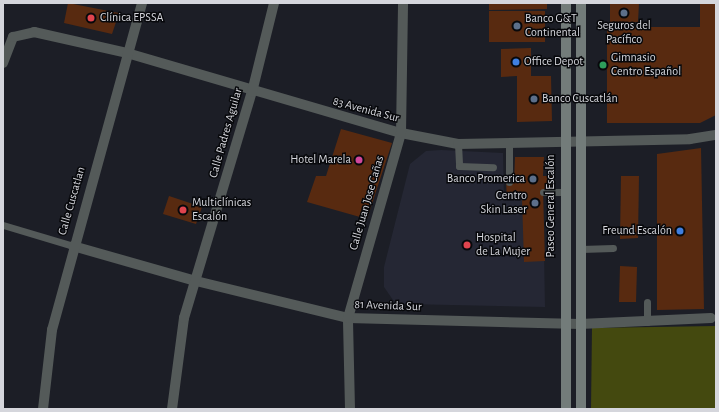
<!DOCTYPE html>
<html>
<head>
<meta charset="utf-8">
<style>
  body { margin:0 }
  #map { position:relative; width:719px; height:412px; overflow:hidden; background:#1c1e26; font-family:"Alegreya Sans",sans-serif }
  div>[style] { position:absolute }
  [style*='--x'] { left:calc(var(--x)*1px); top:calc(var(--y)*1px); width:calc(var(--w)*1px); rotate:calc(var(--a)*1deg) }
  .built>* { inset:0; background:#252734 }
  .forest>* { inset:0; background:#44490f }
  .building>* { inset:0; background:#582a10 }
  .service>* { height:7px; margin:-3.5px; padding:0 3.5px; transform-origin:3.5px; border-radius:3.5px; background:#545a59 }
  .minor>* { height:10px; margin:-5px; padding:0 5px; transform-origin:5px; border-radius:5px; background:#545a59 }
  .secondary>* { height:10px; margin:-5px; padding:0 5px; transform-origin:5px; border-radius:5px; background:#737c7a }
  .dots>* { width:11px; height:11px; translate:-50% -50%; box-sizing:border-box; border:2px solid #07080b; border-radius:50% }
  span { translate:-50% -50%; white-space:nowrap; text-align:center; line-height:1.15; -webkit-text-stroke:3px #07080b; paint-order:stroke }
  .poi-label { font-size:12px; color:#d5d6dc }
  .left { translate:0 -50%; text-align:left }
  .right { translate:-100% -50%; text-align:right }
  .street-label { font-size:12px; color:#d5d6dc }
  .frame { position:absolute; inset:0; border:4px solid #d5d6dc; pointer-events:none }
</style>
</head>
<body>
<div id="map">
  <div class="built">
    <i style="clip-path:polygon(441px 150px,503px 153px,504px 199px,543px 198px,545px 307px,405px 304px,393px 300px,384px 287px,384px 267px,410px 164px,426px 151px)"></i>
  </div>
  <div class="forest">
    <i style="clip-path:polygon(716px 326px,716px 409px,591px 409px,592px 328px)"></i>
  </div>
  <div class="building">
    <i style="clip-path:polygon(68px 3px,119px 13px,112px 34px,64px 23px)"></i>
    <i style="clip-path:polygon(489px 3px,547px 3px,547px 9px,489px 10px)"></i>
    <i style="clip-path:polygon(610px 3px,639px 3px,638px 22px,610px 22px)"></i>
    <i style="clip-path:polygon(700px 3px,716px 3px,716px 115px,700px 123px,607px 123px,607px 27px,700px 27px)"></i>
    <i style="clip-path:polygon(489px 11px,545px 11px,545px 42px,489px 42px)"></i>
    <i style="clip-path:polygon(531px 48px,531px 76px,551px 76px,552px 121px,517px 122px,517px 76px,501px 77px,501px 49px)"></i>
    <i style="clip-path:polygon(341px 129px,392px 143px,367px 219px,307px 202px,316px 176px,326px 176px)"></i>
    <i style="clip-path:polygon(701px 148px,704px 309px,657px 310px,657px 154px)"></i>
    <i style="clip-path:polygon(515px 157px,544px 157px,543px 176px,552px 176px,552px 190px,543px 190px,545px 261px,524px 262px,522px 198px,507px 199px,506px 182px,514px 182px)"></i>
    <i style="clip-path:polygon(621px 176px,639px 176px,638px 238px,620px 239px)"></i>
    <i style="clip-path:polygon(169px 196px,202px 207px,196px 224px,163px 214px)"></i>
    <i style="clip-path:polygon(620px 266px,637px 267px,636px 302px,619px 302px)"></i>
  </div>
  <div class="service">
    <i style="--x:458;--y:144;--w:22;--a:87"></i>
    <i style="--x:459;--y:166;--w:34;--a:2"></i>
    <i style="--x:509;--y:182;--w:38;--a:-90"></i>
    <i style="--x:543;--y:192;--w:20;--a:0"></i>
    <i style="--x:3;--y:225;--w:73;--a:16.7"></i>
    <i style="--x:581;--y:249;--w:32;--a:-2"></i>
    <i style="--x:647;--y:322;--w:20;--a:-90"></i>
  </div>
  <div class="minor">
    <i style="--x:3;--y:63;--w:28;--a:-69"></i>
    <i style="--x:13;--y:37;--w:22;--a:-13"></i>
    <i style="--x:34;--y:32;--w:95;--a:12.7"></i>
    <i style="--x:127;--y:53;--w:285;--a:16.3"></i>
    <i style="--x:401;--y:133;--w:58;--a:10.9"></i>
    <i style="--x:458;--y:144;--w:232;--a:-1.2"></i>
    <i style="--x:690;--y:139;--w:26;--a:-9"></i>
    <i style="--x:73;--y:246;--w:128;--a:15.9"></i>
    <i style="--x:196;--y:281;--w:156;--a:13.7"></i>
    <i style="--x:348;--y:318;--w:232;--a:1.5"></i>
    <i style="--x:580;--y:324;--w:131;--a:-2.6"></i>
    <i style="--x:43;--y:409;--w:80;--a:-83.5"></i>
    <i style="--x:52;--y:330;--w:339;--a:-74.6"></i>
    <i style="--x:172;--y:409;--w:92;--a:-82.5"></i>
    <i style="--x:184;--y:318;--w:236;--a:-73.3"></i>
    <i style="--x:252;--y:92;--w:92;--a:-76.1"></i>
    <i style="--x:350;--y:409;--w:91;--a:-91.3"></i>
    <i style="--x:348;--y:318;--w:192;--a:-74"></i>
    <i style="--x:401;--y:133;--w:130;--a:-89.1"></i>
  </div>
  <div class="secondary">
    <i style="--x:581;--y:3;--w:406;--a:90"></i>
    <i style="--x:566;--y:409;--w:406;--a:-90"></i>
  </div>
  <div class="dots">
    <i style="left:624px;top:13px;background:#5c6f8a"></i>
    <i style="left:91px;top:18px;background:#e0444e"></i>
    <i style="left:517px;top:26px;background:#5c6f8a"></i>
    <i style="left:516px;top:62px;background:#3f7fe0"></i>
    <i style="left:603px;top:65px;background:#2e9e5b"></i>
    <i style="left:534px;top:99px;background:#5c6f8a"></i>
    <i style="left:359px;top:160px;background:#d1479c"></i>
    <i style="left:533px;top:179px;background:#5c6f8a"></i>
    <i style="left:535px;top:203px;background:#5c6f8a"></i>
    <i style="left:183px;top:210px;background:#e0444e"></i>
    <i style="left:680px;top:231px;background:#3f7fe0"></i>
    <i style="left:467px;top:245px;background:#e0444e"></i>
  </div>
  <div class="poi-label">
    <span class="left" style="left:100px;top:18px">Clínica EPSSA</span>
    <span class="left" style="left:525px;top:26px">Banco G&amp;T<br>Continental</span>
    <span style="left:624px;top:33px">Seguros del<br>Pacífico</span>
    <span class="left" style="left:611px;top:65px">Gimnasio<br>Centro Español</span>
    <span class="left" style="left:524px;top:62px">Office Depot</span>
    <span class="left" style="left:542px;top:99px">Banco Cuscatlán</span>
    <span class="right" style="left:351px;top:160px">Hotel Marela</span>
    <span class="right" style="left:525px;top:179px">Banco Promerica</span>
    <span class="right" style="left:527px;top:203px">Centro<br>Skin Laser</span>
    <span class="left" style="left:192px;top:210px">Multiclínicas<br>Escalón</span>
    <span class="right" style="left:672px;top:231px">Freund Escalón</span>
    <span class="left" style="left:476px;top:245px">Hospital<br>de La Mujer</span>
  </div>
  <div class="street-label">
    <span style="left:366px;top:110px;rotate:15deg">83 Avenida Sur</span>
    <span style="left:226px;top:133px;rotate:-74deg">Calle Padres Aguilar</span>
    <span style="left:72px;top:201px;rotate:-74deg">Calle Cuscatlan</span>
    <span style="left:367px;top:203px;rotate:-74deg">Calle Juan Jose Cañas</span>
    <span style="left:551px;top:206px;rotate:-90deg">Paseo General Escalón</span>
    <span style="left:388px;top:306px;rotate:2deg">81 Avenida Sur</span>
  </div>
  <div class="frame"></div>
</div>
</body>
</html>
